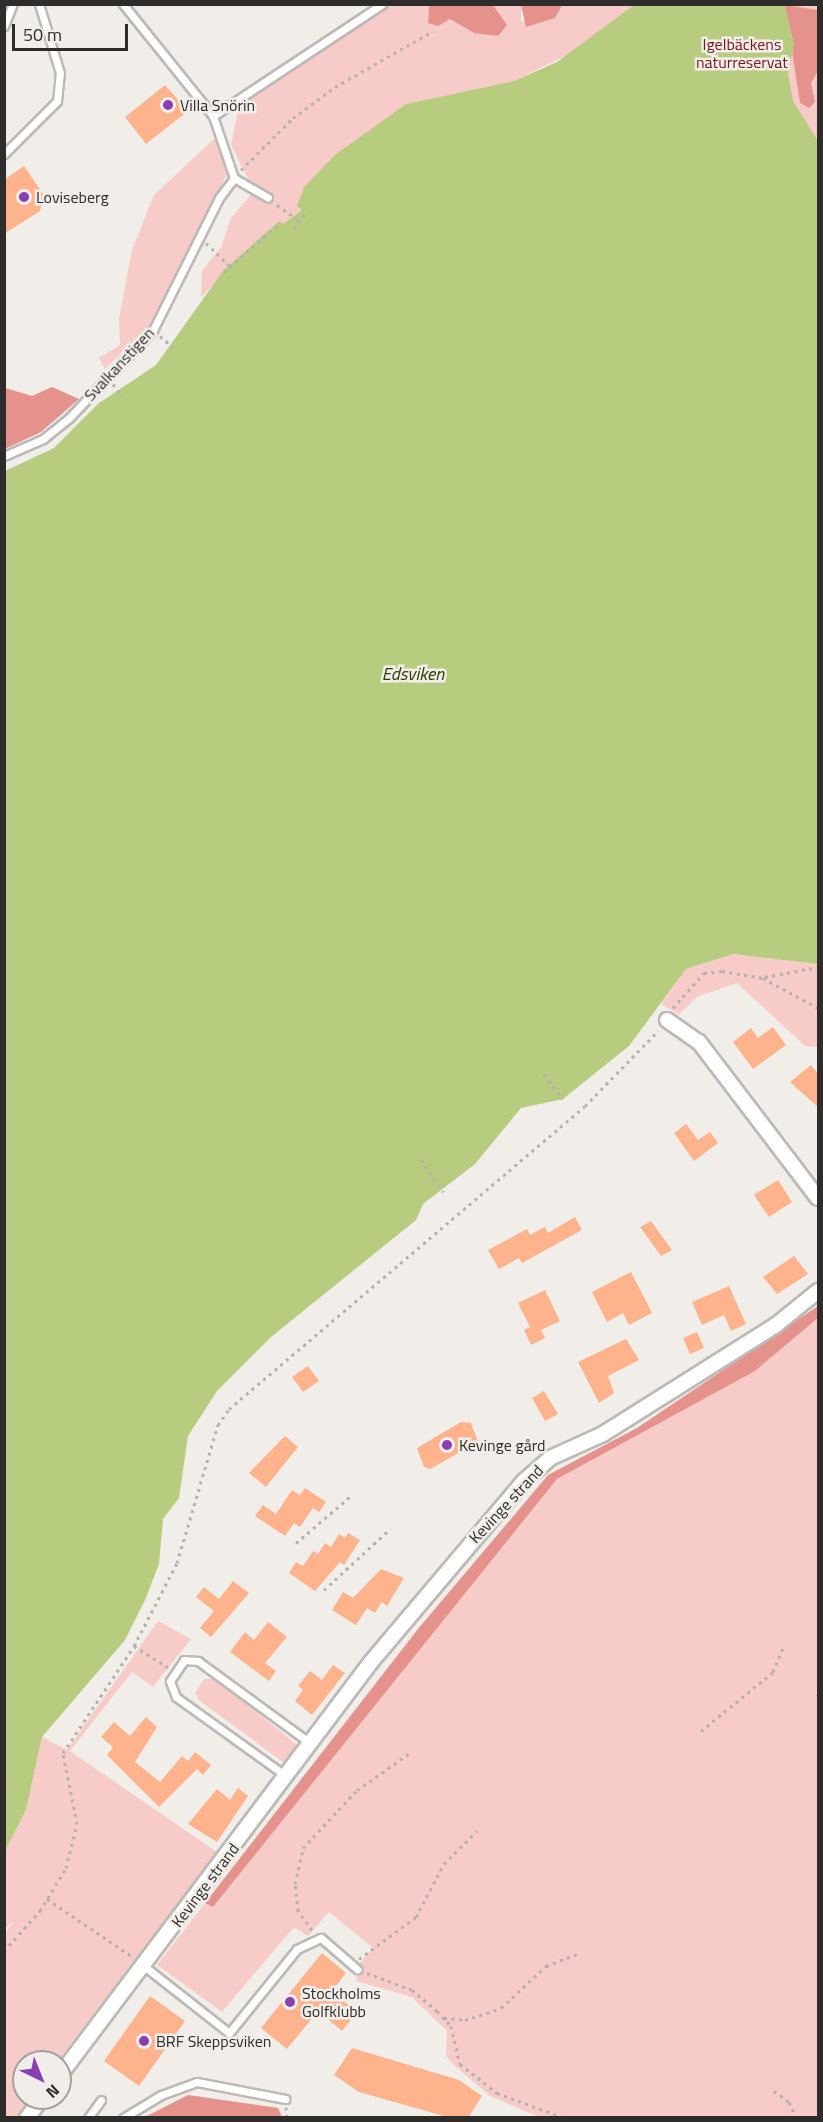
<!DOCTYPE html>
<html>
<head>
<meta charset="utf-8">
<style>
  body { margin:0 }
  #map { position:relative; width:823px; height:2122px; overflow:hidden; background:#f1eeea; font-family:"Titillium Web",sans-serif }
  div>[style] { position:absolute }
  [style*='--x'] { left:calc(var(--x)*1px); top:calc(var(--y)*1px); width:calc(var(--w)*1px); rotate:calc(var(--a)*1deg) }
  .green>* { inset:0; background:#f7cbc8 }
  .forest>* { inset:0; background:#e5928c }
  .water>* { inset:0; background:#b8cc80 }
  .building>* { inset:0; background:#feb38d }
  .path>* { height:3px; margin-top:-1.5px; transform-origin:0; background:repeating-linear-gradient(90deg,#b4b1ae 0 3px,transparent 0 7.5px) }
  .roads { filter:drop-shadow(2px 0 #bcb9b6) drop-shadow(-2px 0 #bcb9b6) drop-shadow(0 2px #bcb9b6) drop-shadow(0 -2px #bcb9b6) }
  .lane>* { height:7px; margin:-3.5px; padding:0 3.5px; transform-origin:3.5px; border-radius:3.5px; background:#fff }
  .street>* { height:14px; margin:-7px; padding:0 7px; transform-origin:7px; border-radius:7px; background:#fff }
  .dots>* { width:16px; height:16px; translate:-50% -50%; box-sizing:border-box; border:3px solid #f1eeea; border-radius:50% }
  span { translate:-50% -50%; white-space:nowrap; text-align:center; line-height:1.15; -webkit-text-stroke:5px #f1eeea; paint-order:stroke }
  .park-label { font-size:16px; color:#78161c }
  .poi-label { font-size:16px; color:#2f2d2c }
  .left { translate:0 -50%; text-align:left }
  .street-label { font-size:16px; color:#2f2d2c }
  .water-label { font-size:18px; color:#303b00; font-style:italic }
  .frame { position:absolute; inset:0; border:6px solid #2f2d2c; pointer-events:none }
  .north { position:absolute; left:12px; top:2050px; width:60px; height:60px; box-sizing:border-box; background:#f1eeea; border:2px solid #a3a19e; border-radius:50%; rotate:137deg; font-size:16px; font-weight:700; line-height:24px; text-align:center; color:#2f2d2c }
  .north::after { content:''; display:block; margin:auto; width:21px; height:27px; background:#893fb1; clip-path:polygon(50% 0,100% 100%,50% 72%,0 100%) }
  .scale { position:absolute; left:12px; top:24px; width:116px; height:27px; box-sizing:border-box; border:3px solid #2f2d2c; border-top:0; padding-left:8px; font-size:18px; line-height:21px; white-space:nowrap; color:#2f2d2c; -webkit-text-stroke:4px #f1eeea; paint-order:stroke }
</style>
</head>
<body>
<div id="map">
  <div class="green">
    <i style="clip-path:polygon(391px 5px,429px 5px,428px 23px,450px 19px,474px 33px,506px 25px,493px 5px,521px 5px,521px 22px,562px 5px,818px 5px,818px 141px,800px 118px,565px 56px,514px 81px,406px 104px,372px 131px,303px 210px,283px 224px,278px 221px,201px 297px,202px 271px,221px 247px,231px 218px,259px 186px,249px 181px,231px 145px,239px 106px)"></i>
    <i style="clip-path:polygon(217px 136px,227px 174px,151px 324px,105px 369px,99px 358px,120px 345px,119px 318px,132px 250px,154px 195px)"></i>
    <i style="clip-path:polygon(733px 954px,818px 964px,818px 1047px,805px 1046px,737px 983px,697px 997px,679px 1014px,661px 1004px,686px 969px)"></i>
    <i style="clip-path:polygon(818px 1318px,818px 2117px,539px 2117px,490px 2096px,455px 2066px,446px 2056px,447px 2031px,412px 1997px,356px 1981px,360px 1963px,373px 1948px,329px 1912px,308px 1936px,294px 1927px,222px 2012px,157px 1965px,205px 1903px,213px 1907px,557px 1479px,755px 1371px)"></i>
    <i style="clip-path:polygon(158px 1621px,191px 1639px,153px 1687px,132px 1672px,70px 1751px,217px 1852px,57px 2062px,24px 2062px,24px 2098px,31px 2098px,17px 2117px,4px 2117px,4px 1935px,14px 1921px,5px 1929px,5px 1851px,26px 1810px,42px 1737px,67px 1750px)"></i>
    <i style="clip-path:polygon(204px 1679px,215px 1679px,296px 1744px,293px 1755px,284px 1763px,200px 1701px,195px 1693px)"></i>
  </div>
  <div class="forest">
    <i style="clip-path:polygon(493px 5px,507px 25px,498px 36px,474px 33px,450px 19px,438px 26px,428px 23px,429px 5px)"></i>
    <i style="clip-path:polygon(521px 5px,521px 4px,562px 5px,555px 18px,526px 27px)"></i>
    <i style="clip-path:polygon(785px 5px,818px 10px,818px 71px,811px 83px,815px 102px,809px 108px,800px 103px)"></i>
    <i style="clip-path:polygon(52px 387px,79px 399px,41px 432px,5px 449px,5px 388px,32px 396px)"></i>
    <i style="clip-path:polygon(818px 1306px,818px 1318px,755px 1371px,557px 1479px,213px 1907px,205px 1903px,418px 1629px,548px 1475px,637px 1428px)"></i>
    <i style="clip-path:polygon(188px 2095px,278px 2108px,282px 2117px,145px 2117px)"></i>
  </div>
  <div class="water">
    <i style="clip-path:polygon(634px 5px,785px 5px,794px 44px,788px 74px,793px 101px,818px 141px,818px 964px,733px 954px,686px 969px,629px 1046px,563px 1099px,521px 1108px,475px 1164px,423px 1204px,416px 1220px,271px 1337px,217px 1391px,188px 1436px,179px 1498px,163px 1519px,159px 1564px,145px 1600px,125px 1640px,42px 1737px,26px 1810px,5px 1851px,5px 471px,54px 448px,99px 403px,156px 365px,223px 271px,279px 221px,283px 224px,302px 210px,297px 206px,304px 187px,335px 155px,406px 104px,514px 81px,557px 62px)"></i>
  </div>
  <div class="building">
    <i style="clip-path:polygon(165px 85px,188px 111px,146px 144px,125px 117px)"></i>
    <i style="clip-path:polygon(24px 166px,44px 195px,40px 211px,4px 234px,4px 180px)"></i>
    <i style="clip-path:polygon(773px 1027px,786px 1045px,753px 1069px,733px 1042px,751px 1028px,758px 1038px)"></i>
    <i style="clip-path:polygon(811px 1065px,819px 1075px,819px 1108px,790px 1082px)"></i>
    <i style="clip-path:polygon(686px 1124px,698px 1140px,710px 1132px,718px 1143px,694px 1161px,674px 1133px)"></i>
    <i style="clip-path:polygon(778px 1180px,792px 1202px,769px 1217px,754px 1195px)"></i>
    <i style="clip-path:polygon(575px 1217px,582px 1230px,522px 1263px,519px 1258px,499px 1269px,488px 1250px,527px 1229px,530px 1235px,545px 1227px,548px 1233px)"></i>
    <i style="clip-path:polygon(651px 1221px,672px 1250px,661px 1256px,640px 1227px)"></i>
    <i style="clip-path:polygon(794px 1256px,808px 1274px,777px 1294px,763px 1277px)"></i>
    <i style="clip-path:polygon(631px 1272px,652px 1313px,629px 1325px,623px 1313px,607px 1322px,592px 1292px)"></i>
    <i style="clip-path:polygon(729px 1286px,746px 1324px,731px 1331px,724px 1315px,702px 1325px,692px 1302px)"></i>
    <i style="clip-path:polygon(545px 1290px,560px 1321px,541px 1330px,545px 1338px,531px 1345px,524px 1330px,530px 1327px,518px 1303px)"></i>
    <i style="clip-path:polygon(697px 1332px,704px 1348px,690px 1354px,683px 1338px)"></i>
    <i style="clip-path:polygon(626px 1339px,639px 1360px,608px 1376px,614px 1393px,599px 1403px,578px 1362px)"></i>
    <i style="clip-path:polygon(308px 1366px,319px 1381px,303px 1392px,292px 1377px)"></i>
    <i style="clip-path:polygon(544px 1391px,558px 1414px,545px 1421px,532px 1398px)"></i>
    <i style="clip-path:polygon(461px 1422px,471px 1423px,478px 1442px,430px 1469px,424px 1467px,417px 1448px)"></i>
    <i style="clip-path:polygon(285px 1436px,298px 1447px,266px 1487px,249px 1473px)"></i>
    <i style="clip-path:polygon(305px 1488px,326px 1502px,319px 1512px,313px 1508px,300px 1527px,294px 1523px,285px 1536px,255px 1516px,263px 1505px,276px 1514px,292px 1490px,300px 1495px)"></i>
    <i style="clip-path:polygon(348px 1533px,360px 1540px,344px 1565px,340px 1562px,315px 1591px,289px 1573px,296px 1562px,303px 1566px,313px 1551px,318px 1554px,325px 1543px,331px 1547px,339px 1534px,345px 1538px)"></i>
    <i style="clip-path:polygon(381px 1569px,404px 1578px,387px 1606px,382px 1602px,375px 1613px,367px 1608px,356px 1625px,332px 1610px,343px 1592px,353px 1598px)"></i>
    <i style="clip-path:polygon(233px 1581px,249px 1593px,211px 1637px,200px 1628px,214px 1611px,196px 1597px,204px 1587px,219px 1599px)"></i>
    <i style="clip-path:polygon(268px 1622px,287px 1637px,265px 1663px,276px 1671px,269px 1681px,230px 1652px,245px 1632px,254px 1640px)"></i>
    <i style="clip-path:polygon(333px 1665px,345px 1673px,312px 1715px,295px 1701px,303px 1690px,298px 1686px,310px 1671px,322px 1680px)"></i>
    <i style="clip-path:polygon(146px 1717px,157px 1727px,135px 1762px,160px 1782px,182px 1756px,188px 1761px,195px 1752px,211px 1765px,203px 1775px,197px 1769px,159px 1807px,107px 1755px,113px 1747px,101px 1737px,114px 1722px,130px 1736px)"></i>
    <i style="clip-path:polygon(238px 1788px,248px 1796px,217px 1842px,188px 1824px,217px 1789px,230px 1800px)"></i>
    <i style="clip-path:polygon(322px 1953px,346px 1973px,332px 1991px,357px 2012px,342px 2031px,318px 2011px,287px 2049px,261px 2028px)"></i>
    <i style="clip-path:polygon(150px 1996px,185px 2021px,139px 2086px,104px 2061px)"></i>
    <i style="clip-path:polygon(352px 2048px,459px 2080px,482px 2096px,468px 2118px,451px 2118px,359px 2092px,334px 2075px)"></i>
  </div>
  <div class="path">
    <i style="--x:241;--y:170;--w:74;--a:-45"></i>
    <i style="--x:293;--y:118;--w:52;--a:-36.4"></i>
    <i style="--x:335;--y:87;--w:113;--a:-29.7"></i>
    <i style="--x:277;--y:205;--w:28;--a:35"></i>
    <i style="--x:294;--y:229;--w:21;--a:-55"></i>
    <i style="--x:206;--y:243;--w:35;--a:44"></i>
    <i style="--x:224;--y:272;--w:73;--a:-41.1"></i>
    <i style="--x:160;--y:336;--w:18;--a:41"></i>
    <i style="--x:113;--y:384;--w:16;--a:52"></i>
    <i style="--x:765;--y:977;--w:54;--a:-10.7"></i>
    <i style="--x:673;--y:1008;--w:47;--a:-48.5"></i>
    <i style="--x:704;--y:973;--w:18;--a:-6"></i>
    <i style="--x:722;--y:971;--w:42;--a:9.7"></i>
    <i style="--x:763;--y:978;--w:63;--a:28.6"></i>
    <i style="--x:544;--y:1074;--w:31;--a:53"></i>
    <i style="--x:421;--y:1160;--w:39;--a:55"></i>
    <i style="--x:296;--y:1543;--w:74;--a:-40.6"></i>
    <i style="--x:324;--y:1590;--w:90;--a:-42.7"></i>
    <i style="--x:134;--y:1646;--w:40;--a:32"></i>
    <i style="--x:817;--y:1696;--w:1;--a:-45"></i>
    <i style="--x:701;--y:1731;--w:93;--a:-39.3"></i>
    <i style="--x:773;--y:1672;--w:27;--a:-68"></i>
    <i style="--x:47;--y:1899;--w:104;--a:34"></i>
    <i style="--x:312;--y:1930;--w:24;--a:-126"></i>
    <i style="--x:298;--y:1911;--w:27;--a:-96"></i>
    <i style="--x:295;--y:1884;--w:37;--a:-77"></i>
    <i style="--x:303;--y:1848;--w:79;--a:-47"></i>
    <i style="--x:357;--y:1790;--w:65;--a:-34.9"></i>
    <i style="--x:4;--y:1951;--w:54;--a:-48"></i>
    <i style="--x:40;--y:1911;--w:50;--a:-58.8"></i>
    <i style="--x:66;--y:1868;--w:45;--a:-76"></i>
    <i style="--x:77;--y:1824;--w:72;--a:-101.2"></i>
    <i style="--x:63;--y:1753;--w:128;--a:-56.4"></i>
    <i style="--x:134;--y:1646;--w:93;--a:-62.6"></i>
    <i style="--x:177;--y:1563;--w:144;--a:-73.5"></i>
    <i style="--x:218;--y:1425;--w:19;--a:-55"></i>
    <i style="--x:229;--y:1409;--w:467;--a:-40.4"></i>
    <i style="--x:585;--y:1106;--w:105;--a:-45.8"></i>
    <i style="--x:359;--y:1959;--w:71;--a:-36.4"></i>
    <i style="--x:416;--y:1917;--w:60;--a:-62.2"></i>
    <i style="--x:444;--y:1864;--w:47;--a:-45"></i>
    <i style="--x:367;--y:1973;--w:48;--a:20.7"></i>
    <i style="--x:412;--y:1990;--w:33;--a:40"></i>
    <i style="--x:437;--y:2011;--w:21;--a:47"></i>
    <i style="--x:451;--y:2026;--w:39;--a:77"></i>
    <i style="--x:460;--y:2064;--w:47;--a:38.1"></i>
    <i style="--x:497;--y:2093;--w:72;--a:20.2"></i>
    <i style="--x:444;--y:2018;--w:21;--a:5"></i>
    <i style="--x:465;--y:2020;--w:38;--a:-18"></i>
    <i style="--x:501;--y:2008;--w:62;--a:-43"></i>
    <i style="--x:546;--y:1966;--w:36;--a:-21"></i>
    <i style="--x:774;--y:2091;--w:19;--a:36"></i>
    <i style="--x:789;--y:2102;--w:17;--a:65"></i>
    <i style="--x:286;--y:2107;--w:11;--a:85"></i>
  </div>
  <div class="roads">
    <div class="lane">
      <i style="--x:123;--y:4;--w:144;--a:51.2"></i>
      <i style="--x:213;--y:116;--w:65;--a:71.3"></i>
      <i style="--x:234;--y:178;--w:39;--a:30"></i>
      <i style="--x:4;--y:26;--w:24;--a:-68"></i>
      <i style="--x:213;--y:116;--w:203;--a:-33.5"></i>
      <i style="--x:4;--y:154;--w:75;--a:-45"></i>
      <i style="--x:57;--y:101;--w:28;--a:-84"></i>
      <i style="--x:60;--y:73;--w:72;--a:-106.9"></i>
      <i style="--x:4;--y:456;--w:43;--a:-23.6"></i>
      <i style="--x:43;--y:439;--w:33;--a:-39"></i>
      <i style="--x:69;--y:418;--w:122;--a:-46.3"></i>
      <i style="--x:153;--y:330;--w:148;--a:-63.4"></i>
      <i style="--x:219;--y:198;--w:25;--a:-53"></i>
      <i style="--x:286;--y:1776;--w:135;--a:-144.3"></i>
      <i style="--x:176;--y:1697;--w:17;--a:-111"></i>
      <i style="--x:170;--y:1681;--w:25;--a:-56"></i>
      <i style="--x:184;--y:1660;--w:14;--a:4"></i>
      <i style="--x:198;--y:1661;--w:139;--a:36.2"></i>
      <i style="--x:144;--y:1966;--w:108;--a:38.2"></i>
      <i style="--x:229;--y:2033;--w:108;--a:-51"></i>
      <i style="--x:297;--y:1949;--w:26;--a:-25"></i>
      <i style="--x:321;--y:1938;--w:48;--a:40.7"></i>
      <i style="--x:88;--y:2118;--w:22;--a:-54"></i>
      <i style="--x:123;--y:2118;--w:44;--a:-31.2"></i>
      <i style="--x:161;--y:2095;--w:38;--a:-20"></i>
      <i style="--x:197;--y:2082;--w:90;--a:10.9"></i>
    </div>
    <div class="street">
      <i style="--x:667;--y:1020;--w:39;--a:35"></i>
      <i style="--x:699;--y:1042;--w:196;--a:52.7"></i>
      <i style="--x:60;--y:2075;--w:517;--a:-53.02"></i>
      <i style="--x:371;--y:1662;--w:237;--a:-49.8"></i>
      <i style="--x:524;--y:1481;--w:35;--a:-41"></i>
      <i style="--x:550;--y:1458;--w:58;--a:-24.4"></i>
      <i style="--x:603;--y:1434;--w:204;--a:-32.2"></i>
      <i style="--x:776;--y:1325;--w:54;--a:-39"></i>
      <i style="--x:27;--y:2118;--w:25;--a:-53"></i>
    </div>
  </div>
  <div class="dots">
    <i style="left:168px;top:105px;background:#893fb1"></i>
    <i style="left:24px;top:197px;background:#893fb1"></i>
    <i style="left:447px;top:1445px;background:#893fb1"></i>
    <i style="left:290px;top:2002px;background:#893fb1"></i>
    <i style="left:144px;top:2041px;background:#893fb1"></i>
  </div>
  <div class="park-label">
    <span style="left:742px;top:53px">Igelbäckens<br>naturreservat</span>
  </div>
  <div class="poi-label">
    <span class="left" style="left:180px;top:105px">Villa Snörin</span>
    <span class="left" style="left:36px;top:197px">Loviseberg</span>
    <span class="left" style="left:459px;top:1445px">Kevinge gård</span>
    <span class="left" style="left:302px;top:2002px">Stockholms<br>Golfklubb</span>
    <span class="left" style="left:156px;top:2041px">BRF Skeppsviken</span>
  </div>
  <div class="street-label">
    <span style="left:119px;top:364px;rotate:-47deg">Svalkanstigen</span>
    <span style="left:506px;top:1504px;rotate:-47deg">Kevinge strand</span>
    <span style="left:205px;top:1885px;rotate:-53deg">Kevinge strand</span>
  </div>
  <div class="water-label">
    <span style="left:413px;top:674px">Edsviken</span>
  </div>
  <div class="frame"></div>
  <div class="north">N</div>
  <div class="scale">50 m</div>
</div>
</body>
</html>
